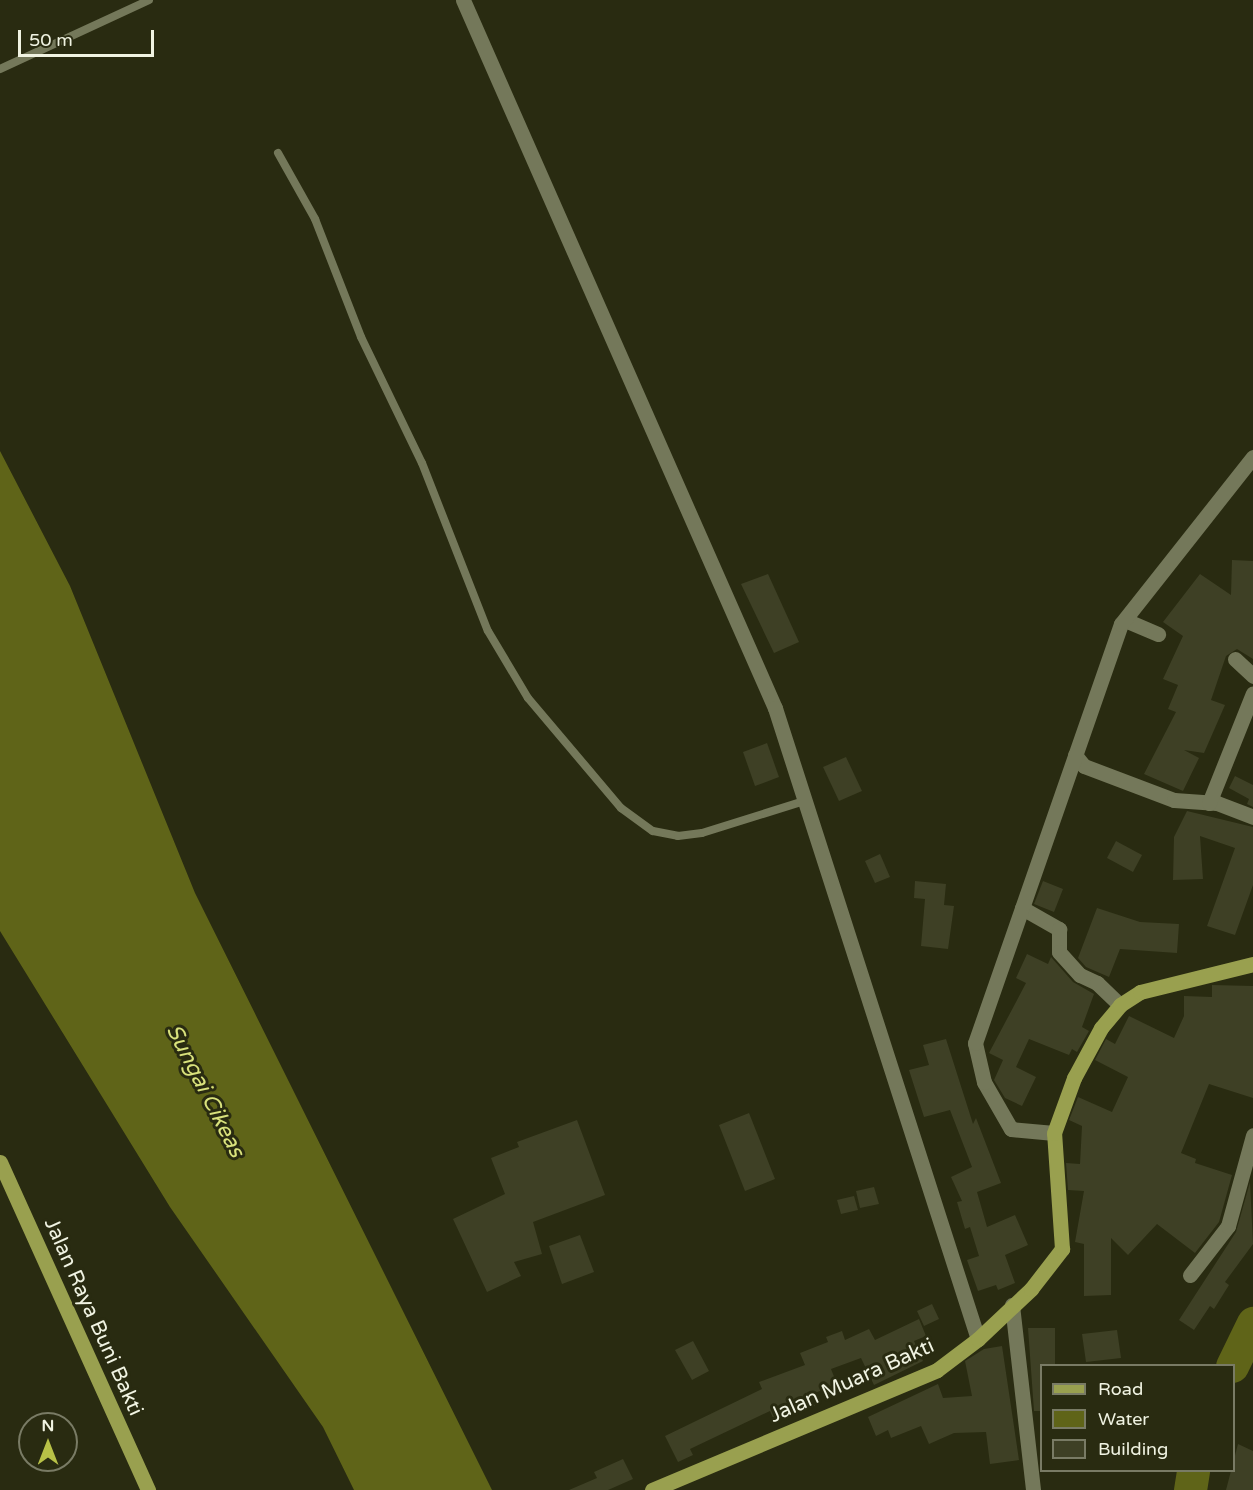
<!DOCTYPE html>
<html>
<head>
<meta charset="utf-8">
<style>
  body { margin:0 }
  #map { position:relative; width:1253px; height:1490px; overflow:hidden; background:#292b11; font-family:"Varela Round",sans-serif }
  div>[style] { position:absolute }
  [style*='--x'] { left:calc(var(--x)*1px); top:calc(var(--y)*1px); width:calc(var(--w)*1px); rotate:calc(var(--a)*1deg) }
  .water>* { inset:0; background:#5f6418 }
  .river>* { height:33px; margin:-16.5px; padding:0 16.5px; transform-origin:16.5px; border-radius:16.5px; background:#5f6418 }
  .building>* { inset:0; background:#3e4025 }
  .service>* { height:8px; margin:-4px; padding:0 4px; transform-origin:4px; border-radius:4px; background:#74785a }
  .minor>* { height:15px; margin:-7.5px; padding:0 7.5px; transform-origin:7.5px; border-radius:7.5px; background:#74785a }
  .tertiary>* { height:15px; margin:-7.5px; padding:0 7.5px; transform-origin:7.5px; border-radius:7.5px; background:#74785a }
  .primary>* { height:15px; margin:-7.5px; padding:0 7.5px; transform-origin:7.5px; border-radius:7.5px; background:#99a04f }
  span { translate:-50% -50%; white-space:nowrap; text-align:center; line-height:1.15; -webkit-text-stroke:6px #292b11; paint-order:stroke }
  .street-label { font-size:21px; color:#f0f3e2 }
  .water-label { font-size:22px; color:#d9e27c; font-style:italic }
  .legend { position:absolute; left:1040px; top:1364px; width:195px; height:108px; box-sizing:border-box; background:#292b11; border:2px solid #797b65; margin:0; padding:8px 10px; list-style:none; font-size:18px; color:#f0f3e2 }
  .legend li { display:flex; align-items:center; gap:12px; height:30px }
  .legend b { width:30px; border:2px solid #797b65 }
  .north { position:absolute; left:18px; top:1412px; width:60px; height:60px; box-sizing:border-box; background:#292b11; border:2px solid #797b65; border-radius:50%; rotate:0deg; font-size:16px; font-weight:700; line-height:24px; text-align:center; color:#f0f3e2 }
  .north::after { content:''; display:block; margin:auto; width:21px; height:27px; background:#b8c147; clip-path:polygon(50% 0,100% 100%,50% 72%,0 100%) }
  .scale { position:absolute; left:18px; top:30px; width:136px; height:27px; box-sizing:border-box; border:3px solid #f0f3e2; border-top:0; padding-left:8px; font-size:18px; line-height:21px; white-space:nowrap; color:#f0f3e2; -webkit-text-stroke:4px #292b11; paint-order:stroke }
</style>
</head>
<body>
<div id="map">
  <div class="water">
    <i style="clip-path:polygon(0 451px,70px 586px,195px 893px,492px 1490px,354px 1490px,323px 1427px,170px 1207px,0 931px)"></i>
  </div>
  <div class="river">
    <i style="--x:1232;--y:1366;--w:48;--a:-64"></i>
    <i style="--x:1190;--y:1490;--w:20;--a:-81"></i>
  </div>
  <div class="building">
    <i style="clip-path:polygon(1232px 560px,1253px 561px,1253px 659px,1237px 649px,1226px 656px,1211px 700px,1225px 705px,1204px 753px,1184px 750px,1199px 758px,1183px 791px,1144px 774px,1176px 712px,1168px 709px,1178px 685px,1163px 679px,1183px 636px,1163px 622px,1200px 574px,1231px 595px)"></i>
    <i style="clip-path:polygon(768px 574px,799px 642px,774px 653px,741px 584px)"></i>
    <i style="clip-path:polygon(767px 743px,779px 777px,755px 786px,743px 752px)"></i>
    <i style="clip-path:polygon(846px 757px,862px 791px,839px 801px,823px 767px)"></i>
    <i style="clip-path:polygon(1235px 776px,1253px 785px,1253px 807px,1247px 804px,1249px 799px,1229px 788px)"></i>
    <i style="clip-path:polygon(1187px 811px,1253px 827px,1253px 885px,1235px 935px,1207px 926px,1235px 848px,1200px 836px,1203px 879px,1173px 880px,1174px 837px)"></i>
    <i style="clip-path:polygon(1116px 841px,1142px 855px,1133px 872px,1107px 858px)"></i>
    <i style="clip-path:polygon(880px 854px,890px 877px,875px 883px,865px 861px)"></i>
    <i style="clip-path:polygon(915px 881px,946px 884px,944px 905px,954px 906px,948px 949px,921px 946px,925px 899px,914px 898px)"></i>
    <i style="clip-path:polygon(1043px 881px,1063px 889px,1054px 912px,1034px 904px)"></i>
    <i style="clip-path:polygon(1097px 908px,1140px 922px,1179px 924px,1177px 953px,1120px 949px,1109px 977px,1086px 967px,1078px 958px)"></i>
    <i style="clip-path:polygon(1027px 954px,1048px 964px,1051px 957px,1073px 982px,1094px 994px,1082px 1027px,1089px 1031px,1077px 1052px,1072px 1049px,1069px 1055px,1029px 1039px,1016px 1067px,1036px 1077px,1022px 1106px,1005px 1098px,994px 1080px,1003px 1060px,989px 1053px,1026px 983px,1016px 978px)"></i>
    <i style="clip-path:polygon(1212px 985px,1253px 986px,1253px 1098px,1209px 1084px,1181px 1153px,1196px 1159px,1195px 1163px,1232px 1175px,1219px 1222px,1195px 1253px,1157px 1224px,1128px 1255px,1111px 1238px,1111px 1295px,1084px 1296px,1084px 1244px,1075px 1242px,1084px 1191px,1068px 1190px,1066px 1163px,1080px 1164px,1082px 1126px,1069px 1120px,1078px 1097px,1112px 1112px,1128px 1077px,1095px 1060px,1106px 1039px,1115px 1044px,1129px 1016px,1174px 1038px,1184px 1016px,1184px 996px,1212px 997px)"></i>
    <i style="clip-path:polygon(946px 1039px,973px 1124px,976px 1118px,1001px 1183px,977px 1192px,987px 1227px,1015px 1215px,1028px 1245px,1005px 1255px,1015px 1283px,998px 1290px,996px 1285px,978px 1291px,967px 1260px,979px 1256px,970px 1227px,965px 1229px,957px 1202px,962px 1201px,951px 1177px,972px 1167px,950px 1110px,924px 1117px,909px 1070px,929px 1065px,923px 1045px)"></i>
    <i style="clip-path:polygon(749px 1113px,775px 1179px,745px 1191px,719px 1125px)"></i>
    <i style="clip-path:polygon(577px 1120px,605px 1195px,533px 1222px,542px 1254px,514px 1262px,521px 1276px,487px 1292px,453px 1219px,505px 1194px,491px 1158px,519px 1147px,517px 1142px)"></i>
    <i style="clip-path:polygon(1250px 1182px,1253px 1244px,1225px 1282px,1229px 1285px,1214px 1309px,1210px 1306px,1194px 1330px,1179px 1320px,1236px 1232px)"></i>
    <i style="clip-path:polygon(874px 1187px,879px 1204px,860px 1208px,856px 1191px)"></i>
    <i style="clip-path:polygon(854px 1196px,858px 1210px,841px 1214px,837px 1200px)"></i>
    <i style="clip-path:polygon(580px 1235px,594px 1272px,562px 1284px,549px 1246px)"></i>
    <i style="clip-path:polygon(932px 1304px,939px 1319px,924px 1326px,917px 1311px)"></i>
    <i style="clip-path:polygon(919px 1319px,926px 1336px,914px 1341px,923px 1361px,874px 1385px,861px 1358px,831px 1369px,837px 1384px,810px 1395px,815px 1406px,774px 1420px,770px 1411px,690px 1449px,693px 1455px,678px 1462px,665px 1436px,762px 1389px,759px 1382px,805px 1365px,800px 1353px,828px 1342px,826px 1337px,842px 1331px,845px 1340px,869px 1329px,875px 1340px)"></i>
    <i style="clip-path:polygon(1028px 1328px,1055px 1328px,1055px 1365px,1041px 1365px,1041px 1411px,1034px 1411px)"></i>
    <i style="clip-path:polygon(1117px 1330px,1121px 1358px,1086px 1362px,1082px 1334px)"></i>
    <i style="clip-path:polygon(693px 1341px,709px 1371px,692px 1380px,675px 1350px)"></i>
    <i style="clip-path:polygon(1002px 1346px,1019px 1460px,990px 1464px,986px 1432px,954px 1433px,929px 1444px,921px 1426px,891px 1438px,888px 1430px,876px 1436px,868px 1417px,938px 1384px,943px 1398px,972px 1396px,965px 1361px,984px 1349px)"></i>
    <i style="clip-path:polygon(1238px 1444px,1253px 1451px,1253px 1490px,1226px 1490px)"></i>
    <i style="clip-path:polygon(623px 1459px,633px 1479px,608px 1490px,569px 1490px,597px 1478px,594px 1472px)"></i>
  </div>
  <div class="service">
    <i style="--x:0;--y:69;--w:164;--a:-24.8"></i>
    <i style="--x:278;--y:153;--w:76;--a:60.7"></i>
    <i style="--x:315;--y:219;--w:127;--a:68.7"></i>
    <i style="--x:361;--y:337;--w:140;--a:64.2"></i>
    <i style="--x:422;--y:463;--w:180;--a:68.6"></i>
    <i style="--x:488;--y:631;--w:78;--a:59.2"></i>
    <i style="--x:528;--y:698;--w:144;--a:49.8"></i>
    <i style="--x:621;--y:808;--w:39;--a:36"></i>
    <i style="--x:653;--y:831;--w:25;--a:11"></i>
    <i style="--x:678;--y:836;--w:24;--a:-7"></i>
    <i style="--x:702;--y:833;--w:110;--a:-17.4"></i>
  </div>
  <div class="minor">
    <i style="--x:463;--y:0;--w:774;--a:66.22"></i>
    <i style="--x:775;--y:708;--w:663;--a:72.17"></i>
    <i style="--x:1125;--y:620;--w:36;--a:23"></i>
    <i style="--x:1235;--y:659;--w:25;--a:43"></i>
    <i style="--x:1075;--y:755;--w:14;--a:51"></i>
    <i style="--x:1084;--y:766;--w:96;--a:20.7"></i>
    <i style="--x:1174;--y:800;--w:43;--a:4"></i>
    <i style="--x:1217;--y:803;--w:39;--a:21"></i>
    <i style="--x:1209;--y:803;--w:118;--a:-68.2"></i>
    <i style="--x:1022;--y:908;--w:43;--a:29.6"></i>
    <i style="--x:1059;--y:929;--w:23;--a:90"></i>
    <i style="--x:1059;--y:952;--w:31;--a:48"></i>
    <i style="--x:1080;--y:975;--w:19;--a:25"></i>
    <i style="--x:1097;--y:983;--w:32;--a:44"></i>
    <i style="--x:1054;--y:1133;--w:43;--a:-174.7"></i>
    <i style="--x:1011;--y:1129;--w:54;--a:-119.9"></i>
    <i style="--x:984;--y:1082;--w:40;--a:-103"></i>
    <i style="--x:975;--y:1043;--w:444;--a:-70.8"></i>
    <i style="--x:1121;--y:624;--w:213;--a:-51.7"></i>
    <i style="--x:1190;--y:1275;--w:62;--a:-52.2"></i>
    <i style="--x:1228;--y:1226;--w:94;--a:-74.6"></i>
  </div>
  <div class="tertiary">
    <i style="--x:1012;--y:1305;--w:186;--a:83.5"></i>
  </div>
  <div class="primary">
    <i style="--x:0;--y:1162;--w:360;--a:65.7"></i>
    <i style="--x:652;--y:1490;--w:309;--a:-22.8"></i>
    <i style="--x:937;--y:1370;--w:51;--a:-37.1"></i>
    <i style="--x:978;--y:1339;--w:73;--a:-43.3"></i>
    <i style="--x:1031;--y:1289;--w:51;--a:-52.2"></i>
    <i style="--x:1062;--y:1249;--w:116;--a:-93.9"></i>
    <i style="--x:1054;--y:1133;--w:59;--a:-70"></i>
    <i style="--x:1074;--y:1078;--w:57;--a:-61.6"></i>
    <i style="--x:1101;--y:1028;--w:30;--a:-50"></i>
    <i style="--x:1120;--y:1005;--w:24;--a:-33"></i>
    <i style="--x:1140;--y:992;--w:116;--a:-13.9"></i>
  </div>
  <div class="street-label">
    <span style="left:93px;top:1317px;rotate:66deg">Jalan Raya Buni Bakti</span>
    <span style="left:852px;top:1381px;rotate:-24deg">Jalan Muara Bakti</span>
  </div>
  <div class="water-label">
    <span style="left:205px;top:1091px;rotate:63deg">Sungai Cikeas</span>
  </div>
  <ul class="legend">
  <li><b style="height:8px;background:#99a04f"></b>Road</li>
  <li><b style="height:16px;background:#5f6418"></b>Water</li>
  <li><b style="height:16px;background:#3e4025"></b>Building</li>
  </ul>
  <div class="north">N</div>
  <div class="scale">50 m</div>
</div>
</body>
</html>
